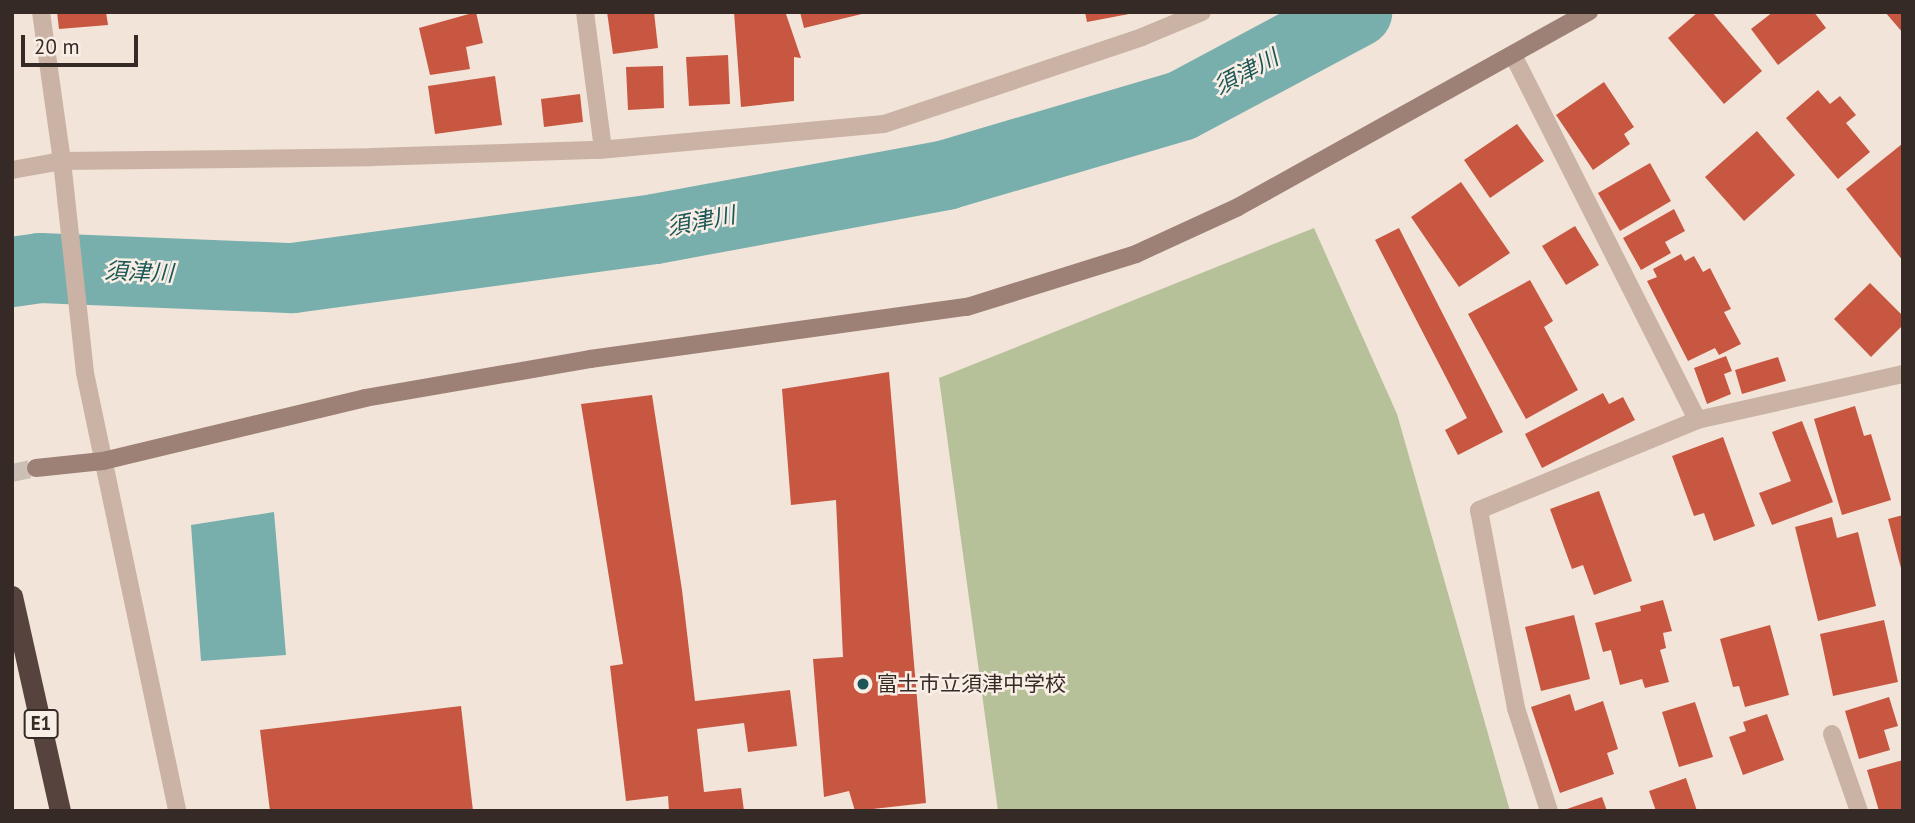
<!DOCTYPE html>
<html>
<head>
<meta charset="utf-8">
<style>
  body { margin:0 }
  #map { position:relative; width:1915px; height:823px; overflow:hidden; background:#f2e4d9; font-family:"PT Sans","Noto Sans JP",sans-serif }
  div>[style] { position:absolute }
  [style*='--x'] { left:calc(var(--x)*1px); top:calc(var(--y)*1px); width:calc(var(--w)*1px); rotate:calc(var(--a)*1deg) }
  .green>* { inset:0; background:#b6c199 }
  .water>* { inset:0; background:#78afad }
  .river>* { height:70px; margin:-35px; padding:0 35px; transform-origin:35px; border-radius:35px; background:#78afad }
  .building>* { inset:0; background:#c85741 }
  .secondary-tunnel>* { height:18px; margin-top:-9px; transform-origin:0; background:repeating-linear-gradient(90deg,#ccbfb5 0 18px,transparent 0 27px) }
  .street>* { height:18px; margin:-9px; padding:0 9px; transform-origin:9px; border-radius:9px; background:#cab3a5 }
  .secondary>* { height:18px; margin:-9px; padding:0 9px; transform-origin:9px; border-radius:9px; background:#9d8176 }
  .highway>* { height:21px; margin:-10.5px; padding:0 10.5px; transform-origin:10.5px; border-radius:10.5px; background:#56433d }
  .dots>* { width:19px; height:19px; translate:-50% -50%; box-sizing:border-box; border:4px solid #f9eee5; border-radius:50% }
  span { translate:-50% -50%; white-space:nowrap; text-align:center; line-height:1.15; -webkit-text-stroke:5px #f9eee5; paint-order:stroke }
  .shield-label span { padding:2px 5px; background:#f9eee5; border:2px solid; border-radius:5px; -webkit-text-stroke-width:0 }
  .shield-label { font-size:19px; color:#352a26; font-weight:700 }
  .poi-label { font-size:21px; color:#352a26 }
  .left { translate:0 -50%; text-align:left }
  .water-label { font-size:23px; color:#1b5756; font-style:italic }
  .frame { position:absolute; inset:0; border:14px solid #352a26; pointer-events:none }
  .scale { position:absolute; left:21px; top:35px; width:117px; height:32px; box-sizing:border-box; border:4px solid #352a26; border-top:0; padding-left:9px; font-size:21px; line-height:24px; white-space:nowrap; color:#352a26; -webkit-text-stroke:5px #f9eee5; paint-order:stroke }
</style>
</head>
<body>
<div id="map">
  <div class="green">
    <i style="clip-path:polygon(1314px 228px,1397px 414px,1510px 811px,998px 811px,939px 378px)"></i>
  </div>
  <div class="water">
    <i style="clip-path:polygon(274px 512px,286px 655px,201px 661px,191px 525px)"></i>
  </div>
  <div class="river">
    <i style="--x:12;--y:272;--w:28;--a:-8"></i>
    <i style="--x:40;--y:268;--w:253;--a:2.3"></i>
    <i style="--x:293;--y:278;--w:365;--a:-7.7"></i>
    <i style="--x:655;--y:229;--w:296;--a:-10.5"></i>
    <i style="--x:946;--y:175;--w:245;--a:-16.4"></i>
    <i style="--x:1181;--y:106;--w:200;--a:-28.1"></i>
  </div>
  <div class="building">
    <i style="clip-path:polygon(57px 12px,106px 12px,108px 25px,59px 29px)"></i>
    <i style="clip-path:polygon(476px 12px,483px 43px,466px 47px,470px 69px,430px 75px,419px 28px)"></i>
    <i style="clip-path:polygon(607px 12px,654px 12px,658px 48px,613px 54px)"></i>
    <i style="clip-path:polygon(734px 12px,786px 14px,801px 58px,794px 57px,794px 101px,741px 107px)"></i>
    <i style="clip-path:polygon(800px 12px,866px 12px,866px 13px,804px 28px)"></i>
    <i style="clip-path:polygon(1085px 12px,1129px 12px,1129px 14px,1087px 22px)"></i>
    <i style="clip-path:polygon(1698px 12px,1712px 12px,1762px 71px,1724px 104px,1668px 38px)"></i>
    <i style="clip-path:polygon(1773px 12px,1814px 12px,1826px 28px,1778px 65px,1751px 29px)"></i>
    <i style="clip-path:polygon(1885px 12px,1903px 12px,1903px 33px)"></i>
    <i style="clip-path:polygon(728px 55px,730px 104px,689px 106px,686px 57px)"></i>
    <i style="clip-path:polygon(663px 66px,664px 108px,628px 110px,626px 67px)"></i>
    <i style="clip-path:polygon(495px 76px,502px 125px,435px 134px,428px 86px)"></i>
    <i style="clip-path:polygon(1604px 82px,1634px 127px,1624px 134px,1630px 144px,1593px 170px,1556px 115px)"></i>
    <i style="clip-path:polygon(1818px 90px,1830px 104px,1840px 96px,1856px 115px,1846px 123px,1870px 152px,1838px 179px,1786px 118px)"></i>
    <i style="clip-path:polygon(580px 94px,583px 122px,544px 127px,541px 99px)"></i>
    <i style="clip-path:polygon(1517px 124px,1544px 161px,1490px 198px,1464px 160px)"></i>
    <i style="clip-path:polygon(1757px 131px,1795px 175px,1744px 221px,1705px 177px)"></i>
    <i style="clip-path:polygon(1902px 144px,1903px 145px,1903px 261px,1846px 189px)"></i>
    <i style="clip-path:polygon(1650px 163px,1671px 201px,1620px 231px,1598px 193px)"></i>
    <i style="clip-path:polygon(1461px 182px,1510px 253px,1459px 287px,1411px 217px)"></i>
    <i style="clip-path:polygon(1674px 209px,1685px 231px,1665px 242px,1671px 253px,1641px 270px,1623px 238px)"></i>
    <i style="clip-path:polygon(1575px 226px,1599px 265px,1566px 285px,1542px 246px)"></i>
    <i style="clip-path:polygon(1399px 228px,1503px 432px,1458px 455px,1445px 430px,1467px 418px,1375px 240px)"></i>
    <i style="clip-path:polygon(1681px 254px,1685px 261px,1694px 256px,1703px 272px,1710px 268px,1731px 309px,1724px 312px,1741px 344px,1719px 355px,1715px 348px,1688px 361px,1647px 281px,1657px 277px,1653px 269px)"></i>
    <i style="clip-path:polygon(1530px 280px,1553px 321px,1544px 327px,1578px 390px,1526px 419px,1468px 314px)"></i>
    <i style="clip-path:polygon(1870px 283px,1903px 316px,1903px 325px,1871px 357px,1834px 319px)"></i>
    <i style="clip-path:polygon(1726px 356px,1732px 371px,1724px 374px,1731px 394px,1707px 404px,1694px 368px)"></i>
    <i style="clip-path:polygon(1778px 357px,1786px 381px,1742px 394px,1735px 370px)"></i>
    <i style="clip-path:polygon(889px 372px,926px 803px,855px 811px,849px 791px,824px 797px,813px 659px,843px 657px,836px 500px,791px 505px,782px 389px)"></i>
    <i style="clip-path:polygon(1603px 393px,1609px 404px,1623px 397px,1635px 420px,1542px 468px,1525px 434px)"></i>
    <i style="clip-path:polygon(652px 395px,682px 590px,695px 701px,790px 690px,797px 746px,748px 752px,744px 723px,697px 729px,704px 792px,741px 788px,744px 811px,669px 811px,668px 796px,626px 801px,610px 666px,623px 664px,581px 404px)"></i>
    <i style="clip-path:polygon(1855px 406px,1864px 436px,1871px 434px,1891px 500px,1842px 515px,1814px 419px)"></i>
    <i style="clip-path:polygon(1802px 421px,1833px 502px,1772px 525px,1759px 493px,1791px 481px,1772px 432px)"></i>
    <i style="clip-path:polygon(1723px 437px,1755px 526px,1714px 541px,1704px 513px,1694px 516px,1672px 456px)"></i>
    <i style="clip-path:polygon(1599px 491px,1632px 581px,1594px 595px,1583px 565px,1572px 569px,1550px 509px)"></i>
    <i style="clip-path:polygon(1903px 515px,1903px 572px,1902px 572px,1888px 519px)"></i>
    <i style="clip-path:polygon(1832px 517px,1837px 538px,1858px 532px,1876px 606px,1818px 621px,1795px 527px)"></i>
    <i style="clip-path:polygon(1663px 600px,1672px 631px,1663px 633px,1666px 648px,1660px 650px,1669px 682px,1645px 688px,1642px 679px,1620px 685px,1611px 650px,1603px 652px,1595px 623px,1641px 611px,1640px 606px)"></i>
    <i style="clip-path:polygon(1574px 615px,1590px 679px,1541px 691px,1525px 627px)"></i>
    <i style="clip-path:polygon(1884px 620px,1898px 682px,1833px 696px,1820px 634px)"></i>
    <i style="clip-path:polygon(1770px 625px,1789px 695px,1745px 707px,1739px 686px,1733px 687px,1720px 639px)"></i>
    <i style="clip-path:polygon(1570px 694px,1575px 711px,1603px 701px,1618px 749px,1607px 753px,1614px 774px,1560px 793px,1531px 707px)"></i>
    <i style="clip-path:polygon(1889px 697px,1898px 726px,1884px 730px,1890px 750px,1859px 759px,1845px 711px)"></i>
    <i style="clip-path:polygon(1695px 702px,1713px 757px,1679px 767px,1662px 712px)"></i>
    <i style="clip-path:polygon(461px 706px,473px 811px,270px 811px,260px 730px)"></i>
    <i style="clip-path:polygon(1767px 714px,1784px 760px,1743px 775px,1729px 737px,1746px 731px,1743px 722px)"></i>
    <i style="clip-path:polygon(1903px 760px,1903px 811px,1879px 811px,1867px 770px)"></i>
    <i style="clip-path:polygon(1686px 778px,1697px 811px,1656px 811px,1649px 791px)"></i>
    <i style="clip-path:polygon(1602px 797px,1607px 811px,1564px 811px,1564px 810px)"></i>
  </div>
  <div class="secondary-tunnel">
    <i style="--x:12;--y:473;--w:25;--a:-12"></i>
  </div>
  <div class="street">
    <i style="--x:41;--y:12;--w:150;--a:82"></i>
    <i style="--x:62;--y:161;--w:213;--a:83.8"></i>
    <i style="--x:85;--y:373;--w:448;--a:78.1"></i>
    <i style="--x:585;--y:12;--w:138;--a:82.5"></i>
    <i style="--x:1513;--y:55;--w:409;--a:63.2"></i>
    <i style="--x:12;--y:170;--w:51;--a:-10.2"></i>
    <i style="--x:62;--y:161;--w:310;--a:-0.7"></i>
    <i style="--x:372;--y:157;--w:227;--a:-1.8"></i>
    <i style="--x:599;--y:150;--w:286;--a:-5.2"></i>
    <i style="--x:884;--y:124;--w:272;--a:-18.6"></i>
    <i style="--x:1142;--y:37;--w:65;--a:-22.6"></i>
    <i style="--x:1832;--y:734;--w:82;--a:70.7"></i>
    <i style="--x:1549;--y:811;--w:108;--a:-107.8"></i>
    <i style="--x:1516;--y:708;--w:201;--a:-100.6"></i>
    <i style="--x:1479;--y:510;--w:236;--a:-22.4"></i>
    <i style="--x:1697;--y:420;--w:211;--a:-12.6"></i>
  </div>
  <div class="secondary">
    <i style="--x:36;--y:468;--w:67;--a:-6"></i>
    <i style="--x:103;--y:461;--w:269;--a:-13.5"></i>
    <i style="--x:365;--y:398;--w:228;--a:-9.8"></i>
    <i style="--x:590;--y:359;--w:381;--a:-7.9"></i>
    <i style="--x:967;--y:307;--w:177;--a:-17.4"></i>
    <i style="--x:1136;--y:254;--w:112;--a:-24.7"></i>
    <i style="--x:1238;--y:207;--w:402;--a:-29.1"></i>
  </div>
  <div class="highway">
    <i style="--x:12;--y:596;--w:220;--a:77.4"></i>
  </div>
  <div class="dots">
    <i style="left:863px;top:684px;background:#1b5756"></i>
  </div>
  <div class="shield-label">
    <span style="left:41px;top:724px">E1</span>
  </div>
  <div class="poi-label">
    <span class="left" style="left:877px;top:684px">富士市立須津中学校</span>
  </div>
  <div class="water-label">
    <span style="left:1246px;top:72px;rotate:-28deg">須津川</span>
    <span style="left:701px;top:221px;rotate:-11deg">須津川</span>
    <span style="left:139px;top:272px;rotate:2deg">須津川</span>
  </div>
  <div class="frame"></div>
  <div class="scale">20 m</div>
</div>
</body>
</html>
